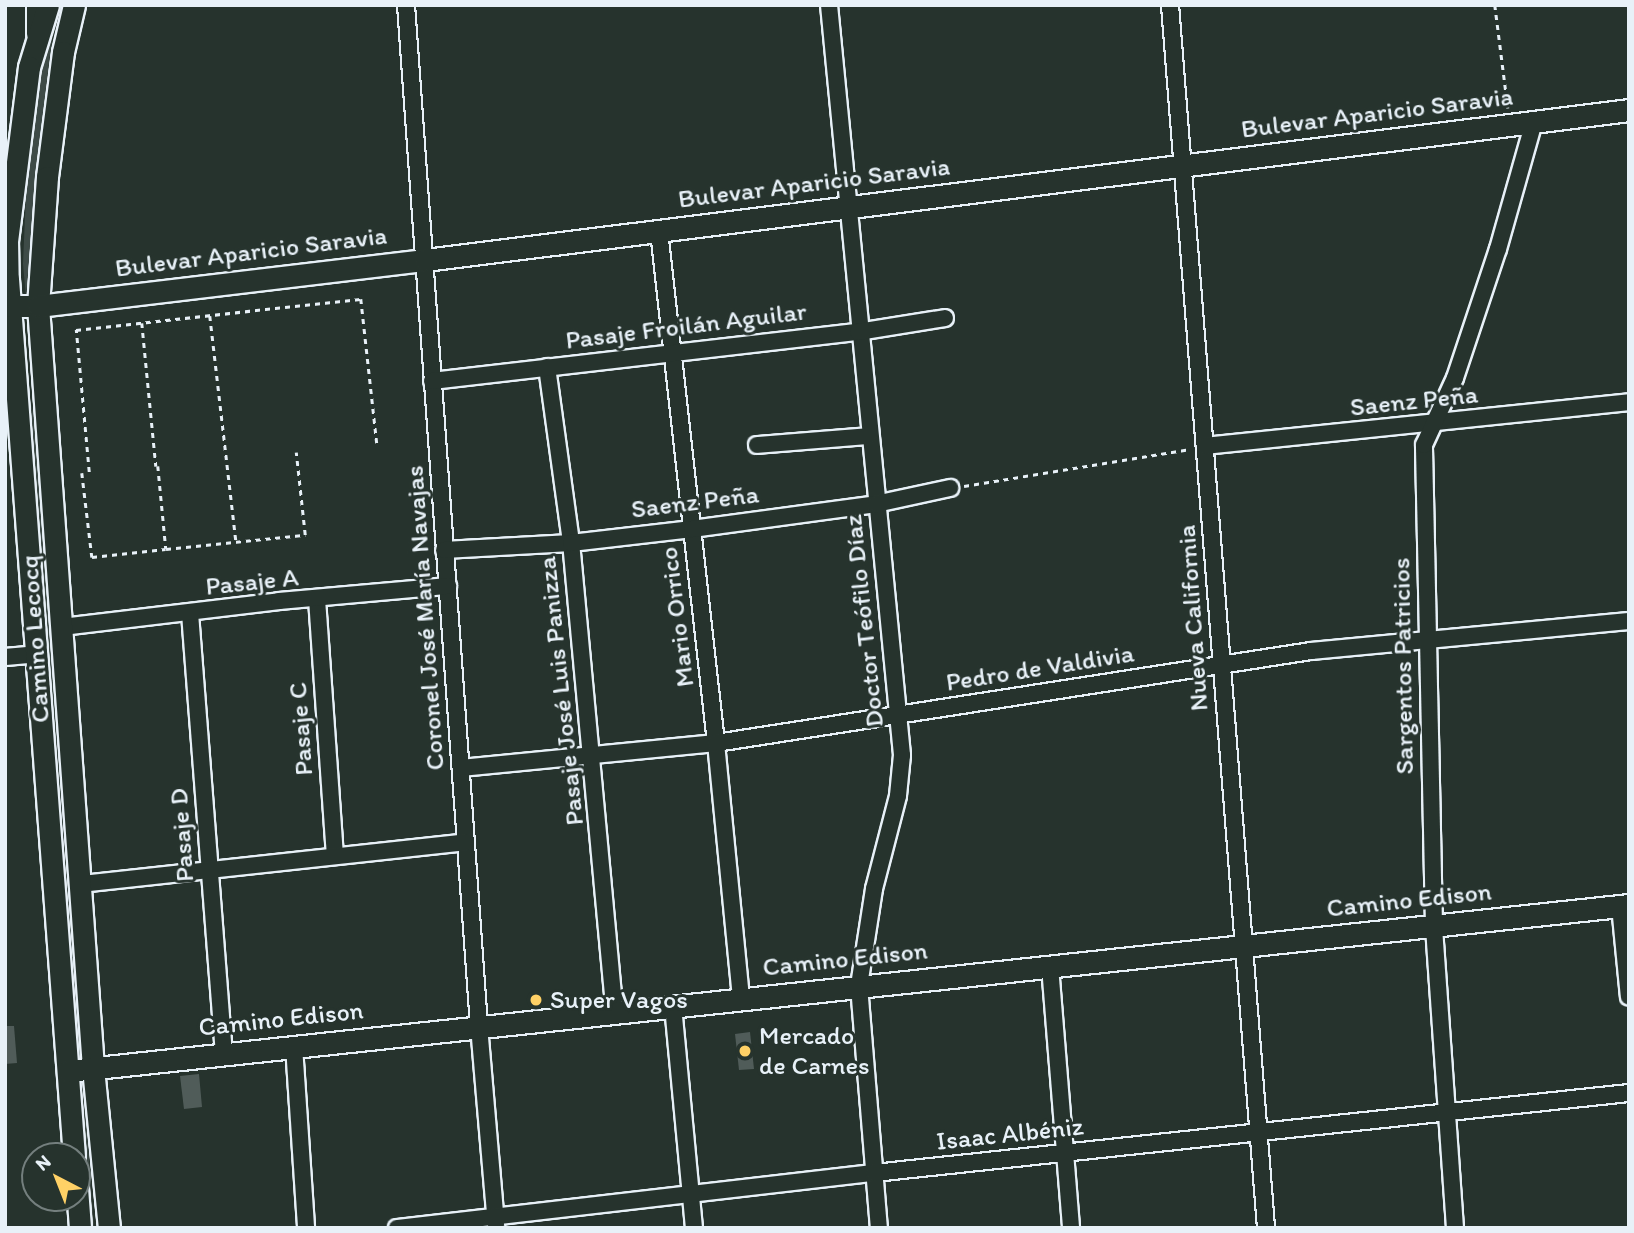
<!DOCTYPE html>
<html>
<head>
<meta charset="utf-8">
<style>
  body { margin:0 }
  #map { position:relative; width:1634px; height:1233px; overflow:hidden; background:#26332d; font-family:Itim,sans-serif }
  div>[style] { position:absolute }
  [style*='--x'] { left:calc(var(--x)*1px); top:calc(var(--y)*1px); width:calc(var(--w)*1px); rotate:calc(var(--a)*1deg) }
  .green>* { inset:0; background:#3e4b47 }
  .building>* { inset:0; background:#505c59 }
  .path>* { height:2.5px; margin-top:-1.25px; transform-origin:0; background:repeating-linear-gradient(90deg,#e8f1f8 0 5px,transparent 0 10px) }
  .roads { filter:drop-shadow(2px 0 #e8f1f8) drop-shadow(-2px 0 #e8f1f8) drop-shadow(0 2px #e8f1f8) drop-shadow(0 -2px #e8f1f8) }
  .street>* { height:16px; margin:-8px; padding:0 8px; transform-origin:8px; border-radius:8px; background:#26332d }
  .secondary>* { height:21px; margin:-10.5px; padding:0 10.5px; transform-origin:10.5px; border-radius:10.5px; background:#26332d }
  .dots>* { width:19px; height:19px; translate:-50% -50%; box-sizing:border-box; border:4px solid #26332d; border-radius:50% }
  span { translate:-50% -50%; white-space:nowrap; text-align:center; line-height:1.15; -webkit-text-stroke:6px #26332d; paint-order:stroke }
  .street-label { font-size:26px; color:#e8f1f8 }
  .poi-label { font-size:26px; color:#e8f1f8 }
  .left { translate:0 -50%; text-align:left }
  .frame { position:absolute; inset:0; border:7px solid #e8f1f8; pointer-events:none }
  .north { position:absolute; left:21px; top:1142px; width:70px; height:70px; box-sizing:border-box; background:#26332d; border:2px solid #747f7e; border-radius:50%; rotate:318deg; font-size:19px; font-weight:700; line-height:28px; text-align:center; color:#e8f1f8 }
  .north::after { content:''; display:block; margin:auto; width:24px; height:32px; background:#ffd166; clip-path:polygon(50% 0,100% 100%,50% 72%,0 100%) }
</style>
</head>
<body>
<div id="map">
  <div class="green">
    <i style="clip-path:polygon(56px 5px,37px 161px,26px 297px,23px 264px,27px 169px,41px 44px)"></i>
    <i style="clip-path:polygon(20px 323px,22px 323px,28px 391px,39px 439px,83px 1057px,76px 994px,65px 938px)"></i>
    <i style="clip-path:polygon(83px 1079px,94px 1228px,86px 1228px,75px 1081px)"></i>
  </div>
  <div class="building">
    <i style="clip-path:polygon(5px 1026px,14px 1026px,17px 1063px,5px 1064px)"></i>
    <i style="clip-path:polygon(750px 1032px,754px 1069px,739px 1070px,735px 1034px)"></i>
    <i style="clip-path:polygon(199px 1074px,202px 1107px,184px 1109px,180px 1076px)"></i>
  </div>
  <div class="path">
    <i style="--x:1495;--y:5;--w:104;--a:82.8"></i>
    <i style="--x:210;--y:316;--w:227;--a:83.4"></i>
    <i style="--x:142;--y:323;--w:144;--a:84.4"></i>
    <i style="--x:158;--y:466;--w:83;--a:84.5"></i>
    <i style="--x:89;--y:472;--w:143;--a:-95.2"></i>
    <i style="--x:76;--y:330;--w:210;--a:-6.3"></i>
    <i style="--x:285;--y:307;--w:76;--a:-6"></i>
    <i style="--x:361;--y:299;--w:145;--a:83.7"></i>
    <i style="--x:82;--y:473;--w:85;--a:83.2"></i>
    <i style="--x:92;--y:557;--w:74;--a:-6.2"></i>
    <i style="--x:166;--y:549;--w:140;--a:-5.8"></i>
    <i style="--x:305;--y:535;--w:83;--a:-96.2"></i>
    <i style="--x:964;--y:486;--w:228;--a:-9.3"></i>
  </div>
  <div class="roads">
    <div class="street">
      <i style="--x:35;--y:5;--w:29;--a:90"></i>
      <i style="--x:406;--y:5;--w:1024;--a:85.91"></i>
      <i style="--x:479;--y:1026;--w:200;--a:85.1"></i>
      <i style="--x:829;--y:5;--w:754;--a:84.44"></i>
      <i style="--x:902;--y:755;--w:41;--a:95.6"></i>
      <i style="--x:898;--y:796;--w:96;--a:104.5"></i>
      <i style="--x:874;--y:889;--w:98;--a:98.8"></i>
      <i style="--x:859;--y:986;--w:243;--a:85.3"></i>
      <i style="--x:1170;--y:5;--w:1227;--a:85.51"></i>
      <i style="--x:659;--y:231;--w:515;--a:83.65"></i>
      <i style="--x:716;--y:743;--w:256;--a:84.4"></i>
      <i style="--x:547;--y:367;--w:177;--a:82.2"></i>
      <i style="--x:571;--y:542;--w:472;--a:84.7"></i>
      <i style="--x:432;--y:381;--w:429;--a:-6.6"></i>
      <i style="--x:858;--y:332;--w:88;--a:-9.1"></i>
      <i style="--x:757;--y:445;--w:112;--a:-4.6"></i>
      <i style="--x:1205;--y:446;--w:426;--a:-5.9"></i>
      <i style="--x:444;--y:550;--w:127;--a:-3.2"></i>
      <i style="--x:571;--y:543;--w:122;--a:-6.6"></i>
      <i style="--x:692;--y:529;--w:186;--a:-7.7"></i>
      <i style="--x:876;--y:504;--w:76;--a:-12.2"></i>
      <i style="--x:317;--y:599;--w:257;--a:86"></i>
      <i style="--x:190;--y:613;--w:442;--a:85.6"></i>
      <i style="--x:62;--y:627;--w:219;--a:-6.8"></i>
      <i style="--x:279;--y:601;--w:170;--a:-5.1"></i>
      <i style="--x:5;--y:657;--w:32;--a:-5"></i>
      <i style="--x:461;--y:768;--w:256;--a:-5.6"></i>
      <i style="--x:716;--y:743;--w:602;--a:-8.79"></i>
      <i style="--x:1311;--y:651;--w:319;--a:-5.4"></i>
      <i style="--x:81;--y:884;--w:387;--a:-6.2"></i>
      <i style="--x:1620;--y:906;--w:91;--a:84.4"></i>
      <i style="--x:1050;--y:966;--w:263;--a:85.4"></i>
      <i style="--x:673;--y:1006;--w:223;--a:84.6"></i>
      <i style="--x:294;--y:1046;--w:182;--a:86.2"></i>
      <i style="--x:397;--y:1228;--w:480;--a:-6.6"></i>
      <i style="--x:874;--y:1173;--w:759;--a:-6.05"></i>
      <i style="--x:1455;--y:1228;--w:304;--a:-94"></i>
      <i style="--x:1434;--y:925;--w:480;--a:-91.2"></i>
      <i style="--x:1424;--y:445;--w:74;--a:-65.2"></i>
      <i style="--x:1455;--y:378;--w:136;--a:-71.6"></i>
      <i style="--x:1498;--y:249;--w:132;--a:-74.2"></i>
    </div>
    <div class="secondary">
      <i style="--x:48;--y:5;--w:65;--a:107"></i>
      <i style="--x:29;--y:67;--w:174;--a:97.2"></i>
      <i style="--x:7;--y:240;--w:39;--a:89"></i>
      <i style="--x:8;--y:279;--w:879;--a:85.7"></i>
      <i style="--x:74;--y:5;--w:48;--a:103.2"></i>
      <i style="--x:63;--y:52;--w:126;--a:97.3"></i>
      <i style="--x:47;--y:177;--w:129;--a:94"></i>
      <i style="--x:38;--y:306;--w:764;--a:85.87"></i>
      <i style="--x:93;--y:1068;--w:161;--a:84.3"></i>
      <i style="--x:9;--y:306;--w:29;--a:0"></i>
      <i style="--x:38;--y:306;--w:390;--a:-6.8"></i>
      <i style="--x:425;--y:260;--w:1213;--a:-7.1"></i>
      <i style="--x:68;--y:1071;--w:1570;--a:-6.07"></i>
      <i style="--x:77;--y:1188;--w:40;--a:85.7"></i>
    </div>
  </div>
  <div class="dots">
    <i style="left:536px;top:1000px;background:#ffd166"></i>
    <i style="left:745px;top:1051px;background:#ffd166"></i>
  </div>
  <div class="street-label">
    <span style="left:1377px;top:113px;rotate:-7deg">Bulevar Aparicio Saravia</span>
    <span style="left:814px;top:183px;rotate:-7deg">Bulevar Aparicio Saravia</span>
    <span style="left:251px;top:252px;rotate:-7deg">Bulevar Aparicio Saravia</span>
    <span style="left:686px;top:326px;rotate:-7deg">Pasaje Froilán Aguilar</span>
    <span style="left:1414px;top:401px;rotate:-6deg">Saenz Peña</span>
    <span style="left:695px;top:502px;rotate:-7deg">Saenz Peña</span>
    <span style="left:252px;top:582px;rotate:-6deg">Pasaje A</span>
    <span style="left:677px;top:617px;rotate:-97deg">Mario Orrico</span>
    <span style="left:425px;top:618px;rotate:-94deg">Coronel José María Navajas</span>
    <span style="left:1193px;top:618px;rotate:-94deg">Nueva California</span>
    <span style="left:864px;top:621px;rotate:-96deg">Doctor Teófilo Díaz</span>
    <span style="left:35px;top:639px;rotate:-94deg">Camino Lecocq</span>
    <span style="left:1403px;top:666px;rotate:-91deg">Sargentos Patricios</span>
    <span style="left:1040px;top:668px;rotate:-9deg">Pedro de Valdivia</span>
    <span style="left:561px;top:691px;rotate:-96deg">Pasaje José Luis Panizza</span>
    <span style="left:301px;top:729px;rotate:-94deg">Pasaje C</span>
    <span style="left:182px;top:835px;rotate:-94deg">Pasaje D</span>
    <span style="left:1409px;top:900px;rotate:-6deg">Camino Edison</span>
    <span style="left:845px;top:959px;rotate:-6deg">Camino Edison</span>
    <span style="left:281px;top:1019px;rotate:-6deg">Camino Edison</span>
    <span style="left:1010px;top:1134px;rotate:-6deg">Isaac Albéniz</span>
  </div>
  <div class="poi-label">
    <span class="left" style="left:550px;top:1000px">Super Vagos</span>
    <span class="left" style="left:759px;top:1051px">Mercado<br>de Carnes</span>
  </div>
  <div class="frame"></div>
  <div class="north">N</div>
</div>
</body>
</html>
